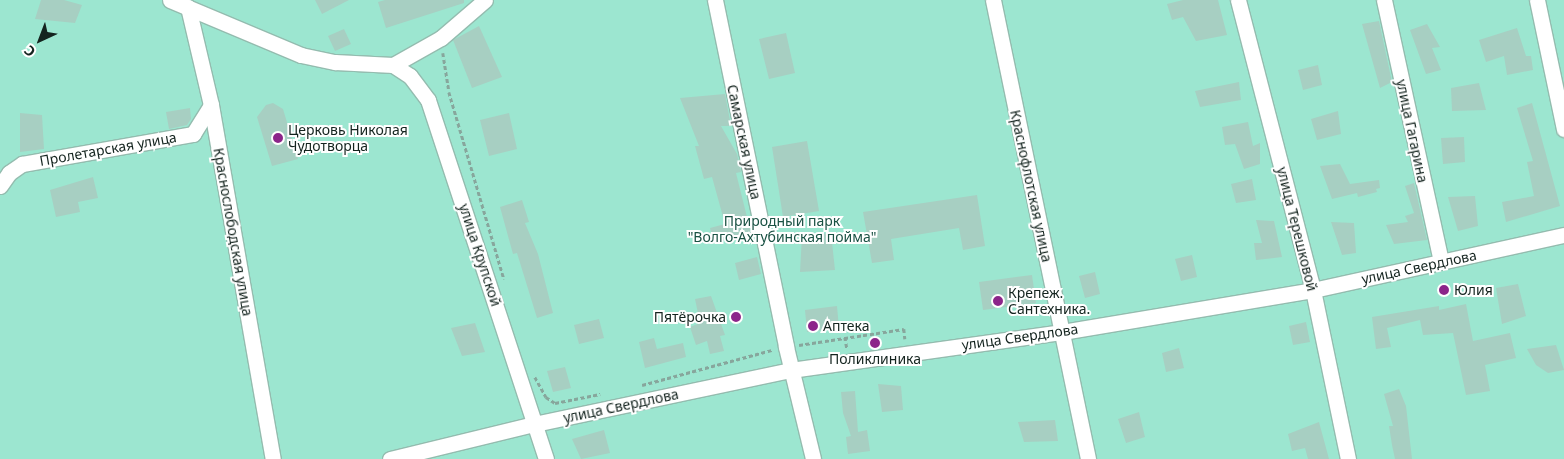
<!DOCTYPE html>
<html>
<head>
<meta charset="utf-8">
<style>
  body { margin:0 }
  #map { position:relative; width:1564px; height:459px; overflow:hidden; background:#cff8eb; font-family:"Noto Sans",sans-serif }
  div>[style] { position:absolute }
  [style*='--x'] { left:calc(var(--x)*1px); top:calc(var(--y)*1px); width:calc(var(--w)*1px); rotate:calc(var(--a)*1deg) }
  .green>* { inset:0; background:#9ce6d0 }
  .building>* { inset:0; background:#a7cfc2 }
  .path>* { height:2.5px; margin-top:-1.25px; transform-origin:0; background:repeating-linear-gradient(90deg,#87a69c 0 4px,transparent 0 6.5px) }
  .roads { filter:drop-shadow(1px 0 #94bcaf) drop-shadow(-1px 0 #94bcaf) drop-shadow(0 1px #94bcaf) drop-shadow(0 -1px #94bcaf) }
  .minor>* { height:15px; margin:-7.5px; padding:0 7.5px; transform-origin:7.5px; border-radius:7.5px; background:#fff }
  .dots>* { width:14px; height:14px; translate:-50% -50%; box-sizing:border-box; border:2px solid #fff; border-radius:50% }
  span { translate:-50% -50%; white-space:nowrap; text-align:center; line-height:1.15; -webkit-text-stroke:4px #fff; paint-order:stroke }
  .poi-label { font-size:14px; color:#14241f }
  .left { translate:0 -50%; text-align:left }
  .right { translate:-100% -50%; text-align:right }
  .street-label { font-size:14px; color:#14241f }
  .park-label { font-size:14px; color:#195143 }
  .north { position:absolute; left:15px; top:15px; width:50px; height:50px; -webkit-text-stroke:4px #fff; paint-order:stroke; rotate:223deg; font-size:14px; font-weight:700; line-height:20px; text-align:center; color:#14241f }
  .north::after { content:''; display:block; margin:auto; width:18px; height:22px; background:#14241f; clip-path:polygon(50% 0,100% 100%,50% 72%,0 100%) }
</style>
</head>
<body>
<div id="map">
  <div class="green">
    <i style="clip-path:polygon(0 0,1564px 0,1564px 459px,0 459px)"></i>
  </div>
  <div class="building">
    <i style="clip-path:polygon(41px 0,64px 0,82px 5px,75px 23px,35px 19px)"></i>
    <i style="clip-path:polygon(315px 0,349px 0,322px 14px)"></i>
    <i style="clip-path:polygon(385px 0,464px 0,464px 3px,386px 28px,378px 2px)"></i>
    <i style="clip-path:polygon(1183px 0,1218px 0,1227px 35px,1196px 41px,1183px 17px,1172px 20px,1167px 4px)"></i>
    <i style="clip-path:polygon(1379px 21px,1392px 82px,1380px 88px,1362px 24px)"></i>
    <i style="clip-path:polygon(1427px 24px,1440px 47px,1432px 48px,1441px 70px,1426px 74px,1410px 30px)"></i>
    <i style="clip-path:polygon(479px 26px,502px 77px,472px 88px,453px 40px)"></i>
    <i style="clip-path:polygon(1517px 28px,1526px 56px,1531px 56px,1533px 70px,1507px 75px,1504px 56px,1486px 62px,1479px 40px)"></i>
    <i style="clip-path:polygon(344px 29px,351px 44px,335px 51px,328px 36px)"></i>
    <i style="clip-path:polygon(786px 33px,795px 73px,769px 79px,759px 39px)"></i>
    <i style="clip-path:polygon(1318px 65px,1322px 85px,1303px 90px,1298px 70px)"></i>
    <i style="clip-path:polygon(1239px 82px,1241px 100px,1200px 107px,1195px 91px)"></i>
    <i style="clip-path:polygon(1479px 83px,1486px 110px,1452px 111px,1451px 88px)"></i>
    <i style="clip-path:polygon(725px 94px,731px 126px,721px 126px,737px 154px,741px 172px,736px 173px,751px 233px,714px 243px,710px 228px,725px 224px,712px 177px,704px 179px,695px 146px,699px 146px,680px 98px)"></i>
    <i style="clip-path:polygon(273px 103px,283px 109px,298px 159px,272px 166px,257px 117px,266px 105px)"></i>
    <i style="clip-path:polygon(1532px 103px,1560px 206px,1506px 222px,1502px 202px,1534px 196px,1527px 162px,1533px 161px,1517px 108px)"></i>
    <i style="clip-path:polygon(190px 108px,191px 119px,187px 125px,169px 129px,166px 112px)"></i>
    <i style="clip-path:polygon(1338px 111px,1341px 134px,1317px 140px,1311px 119px)"></i>
    <i style="clip-path:polygon(20px 113px,42px 115px,44px 149px,20px 152px)"></i>
    <i style="clip-path:polygon(509px 113px,517px 149px,489px 156px,480px 120px)"></i>
    <i style="clip-path:polygon(1248px 122px,1253px 146px,1260px 143px,1260px 164px,1244px 169px,1235px 144px,1225px 145px,1222px 127px)"></i>
    <i style="clip-path:polygon(1464px 137px,1465px 162px,1443px 164px,1441px 138px)"></i>
    <i style="clip-path:polygon(807px 141px,819px 211px,783px 217px,772px 147px)"></i>
    <i style="clip-path:polygon(1340px 164px,1350px 184px,1379px 180px,1380px 188px,1376px 189px,1377px 192px,1358px 197px,1357px 193px,1332px 199px,1320px 166px)"></i>
    <i style="clip-path:polygon(93px 177px,98px 198px,78px 202px,80px 212px,56px 217px,50px 190px)"></i>
    <i style="clip-path:polygon(1252px 179px,1256px 200px,1236px 203px,1231px 184px)"></i>
    <i style="clip-path:polygon(1414px 183px,1427px 240px,1394px 244px,1386px 225px,1408px 222px,1405px 216px,1414px 213px,1405px 186px)"></i>
    <i style="clip-path:polygon(977px 195px,985px 246px,963px 250px,959px 228px,891px 239px,894px 260px,872px 263px,863px 212px)"></i>
    <i style="clip-path:polygon(1475px 196px,1478px 226px,1458px 231px,1448px 197px)"></i>
    <i style="clip-path:polygon(522px 200px,529px 222px,525px 223px,538px 254px,553px 313px,537px 318px,517px 253px,513px 254px,500px 207px)"></i>
    <i style="clip-path:polygon(1256px 220px,1274px 221px,1282px 257px,1256px 260px,1254px 243px,1262px 243px)"></i>
    <i style="clip-path:polygon(1331px 222px,1354px 223px,1356px 253px,1342px 255px)"></i>
    <i style="clip-path:polygon(831px 233px,835px 270px,800px 272px,802px 236px)"></i>
    <i style="clip-path:polygon(1192px 255px,1197px 277px,1181px 281px,1175px 259px)"></i>
    <i style="clip-path:polygon(757px 257px,761px 274px,739px 280px,735px 263px)"></i>
    <i style="clip-path:polygon(1095px 272px,1100px 294px,1085px 298px,1079px 276px)"></i>
    <i style="clip-path:polygon(1032px 275px,1036px 303px,983px 310px,979px 282px)"></i>
    <i style="clip-path:polygon(1518px 284px,1526px 316px,1502px 324px,1496px 288px)"></i>
    <i style="clip-path:polygon(711px 296px,725px 335px,720px 336px,724px 351px,710px 354px,707px 341px,696px 345px,690px 327px,700px 323px,695px 299px)"></i>
    <i style="clip-path:polygon(1466px 304px,1473px 341px,1510px 333px,1516px 358px,1485px 365px,1490px 391px,1466px 395px,1453px 333px,1423px 335px,1420px 320px,1387px 328px,1391px 347px,1376px 349px,1372px 317px,1439px 306px,1439px 310px)"></i>
    <i style="clip-path:polygon(837px 306px,839px 328px,807px 332px,805px 310px)"></i>
    <i style="clip-path:polygon(599px 319px,604px 338px,579px 344px,574px 325px)"></i>
    <i style="clip-path:polygon(1306px 322px,1310px 342px,1293px 345px,1289px 326px)"></i>
    <i style="clip-path:polygon(475px 323px,485px 352px,462px 356px,451px 328px)"></i>
    <i style="clip-path:polygon(654px 338px,657px 349px,683px 343px,686px 357px,645px 368px,639px 342px)"></i>
    <i style="clip-path:polygon(1556px 345px,1564px 370px,1548px 373px,1536px 365px,1527px 349px)"></i>
    <i style="clip-path:polygon(1179px 348px,1184px 368px,1166px 372px,1162px 353px)"></i>
    <i style="clip-path:polygon(565px 367px,571px 388px,553px 392px,547px 371px)"></i>
    <i style="clip-path:polygon(878px 384px,901px 386px,903px 410px,882px 412px)"></i>
    <i style="clip-path:polygon(1399px 389px,1406px 406px,1412px 459px,1395px 459px,1392px 445px,1389px 426px,1393px 426px,1384px 394px)"></i>
    <i style="clip-path:polygon(855px 391px,858px 432px,867px 430px,870px 451px,848px 454px,846px 437px,851px 436px,843px 413px,841px 392px)"></i>
    <i style="clip-path:polygon(1139px 412px,1145px 437px,1126px 443px,1118px 419px)"></i>
    <i style="clip-path:polygon(1055px 420px,1058px 441px,1024px 442px,1018px 422px)"></i>
    <i style="clip-path:polygon(1319px 422px,1329px 459px,1308px 459px,1305px 448px,1292px 451px,1288px 434px)"></i>
    <i style="clip-path:polygon(604px 430px,610px 453px,581px 459px,572px 439px)"></i>
  </div>
  <div class="path">
    <i style="--x:443;--y:53;--w:39;--a:81"></i>
    <i style="--x:449;--y:92;--w:195;--a:73.6"></i>
    <i style="--x:845;--y:337;--w:11;--a:80"></i>
    <i style="--x:799;--y:345;--w:106;--a:-8.7"></i>
    <i style="--x:904;--y:329;--w:10;--a:84"></i>
    <i style="--x:535;--y:377;--w:23;--a:61"></i>
    <i style="--x:546;--y:397;--w:11;--a:34"></i>
    <i style="--x:555;--y:403;--w:46;--a:-11.3"></i>
    <i style="--x:642;--y:385;--w:135;--a:-15.1"></i>
  </div>
  <div class="roads">
    <div class="minor">
      <i style="--x:170;--y:0;--w:142;--a:22.8"></i>
      <i style="--x:301;--y:55;--w:35;--a:12"></i>
      <i style="--x:335;--y:62;--w:58;--a:3"></i>
      <i style="--x:393;--y:65;--w:20;--a:33"></i>
      <i style="--x:410;--y:76;--w:30;--a:53"></i>
      <i style="--x:428;--y:100;--w:378;--a:71.8"></i>
      <i style="--x:715;--y:0;--w:354;--a:78.4"></i>
      <i style="--x:786;--y:347;--w:115;--a:76.4"></i>
      <i style="--x:993;--y:0;--w:469;--a:78.3"></i>
      <i style="--x:1238;--y:0;--w:300;--a:75.5"></i>
      <i style="--x:1313;--y:290;--w:173;--a:78.3"></i>
      <i style="--x:1384;--y:0;--w:268;--a:77.7"></i>
      <i style="--x:1537;--y:0;--w:132;--a:78.2"></i>
      <i style="--x:188;--y:7;--w:101;--a:76.8"></i>
      <i style="--x:211;--y:105;--w:359;--a:80.1"></i>
      <i style="--x:393;--y:65;--w:55;--a:-29.4"></i>
      <i style="--x:441;--y:38;--w:58;--a:-40.8"></i>
      <i style="--x:0;--y:186;--w:16;--a:-55"></i>
      <i style="--x:9;--y:173;--w:16;--a:-35"></i>
      <i style="--x:22;--y:164;--w:174;--a:-10"></i>
      <i style="--x:193;--y:134;--w:34;--a:-58"></i>
      <i style="--x:390;--y:459;--w:148;--a:-13.7"></i>
      <i style="--x:534;--y:424;--w:263;--a:-11.9"></i>
      <i style="--x:791;--y:370;--w:274;--a:-8"></i>
      <i style="--x:1062;--y:332;--w:254;--a:-9.5"></i>
      <i style="--x:1313;--y:290;--w:257;--a:-12.4"></i>
    </div>
  </div>
  <div class="dots">
    <i style="left:278px;top:138px;background:#8c258a"></i>
    <i style="left:1444px;top:290px;background:#8c258a"></i>
    <i style="left:998px;top:301px;background:#8c258a"></i>
    <i style="left:736px;top:317px;background:#8c258a"></i>
    <i style="left:813px;top:326px;background:#8c258a"></i>
    <i style="left:875px;top:343px;background:#8c258a"></i>
  </div>
  <div class="poi-label">
    <span class="left" style="left:288px;top:138px">Церковь Николая<br>Чудотворца</span>
    <span class="left" style="left:1454px;top:290px">Юлия</span>
    <span class="left" style="left:1008px;top:301px">Крепеж.<br>Сантехника.</span>
    <span class="right" style="left:726px;top:317px">Пятёрочка</span>
    <span class="left" style="left:823px;top:326px">Аптека</span>
    <span style="left:875px;top:359px">Поликлиника</span>
  </div>
  <div class="street-label">
    <span style="left:1412px;top:131px;rotate:78deg">улица Гагарина</span>
    <span style="left:744px;top:142px;rotate:78deg">Самарская улица</span>
    <span style="left:108px;top:149px;rotate:-10deg">Пролетарская улица</span>
    <span style="left:1031px;top:186px;rotate:78deg">Краснофлотская улица</span>
    <span style="left:1297px;top:229px;rotate:76deg">улица Терешковой</span>
    <span style="left:233px;top:232px;rotate:80deg">Краснослободская улица</span>
    <span style="left:480px;top:255px;rotate:72deg">улица Крупской</span>
    <span style="left:1419px;top:267px;rotate:-12deg">улица Свердлова</span>
    <span style="left:1020px;top:337px;rotate:-8deg">улица Свердлова</span>
    <span style="left:621px;top:406px;rotate:-12deg">улица Свердлова</span>
  </div>
  <div class="park-label">
    <span style="left:782px;top:229px">Природный парк<br>"Волго-Ахтубинская пойма"</span>
  </div>
  <div class="north">С</div>
</div>
</body>
</html>
